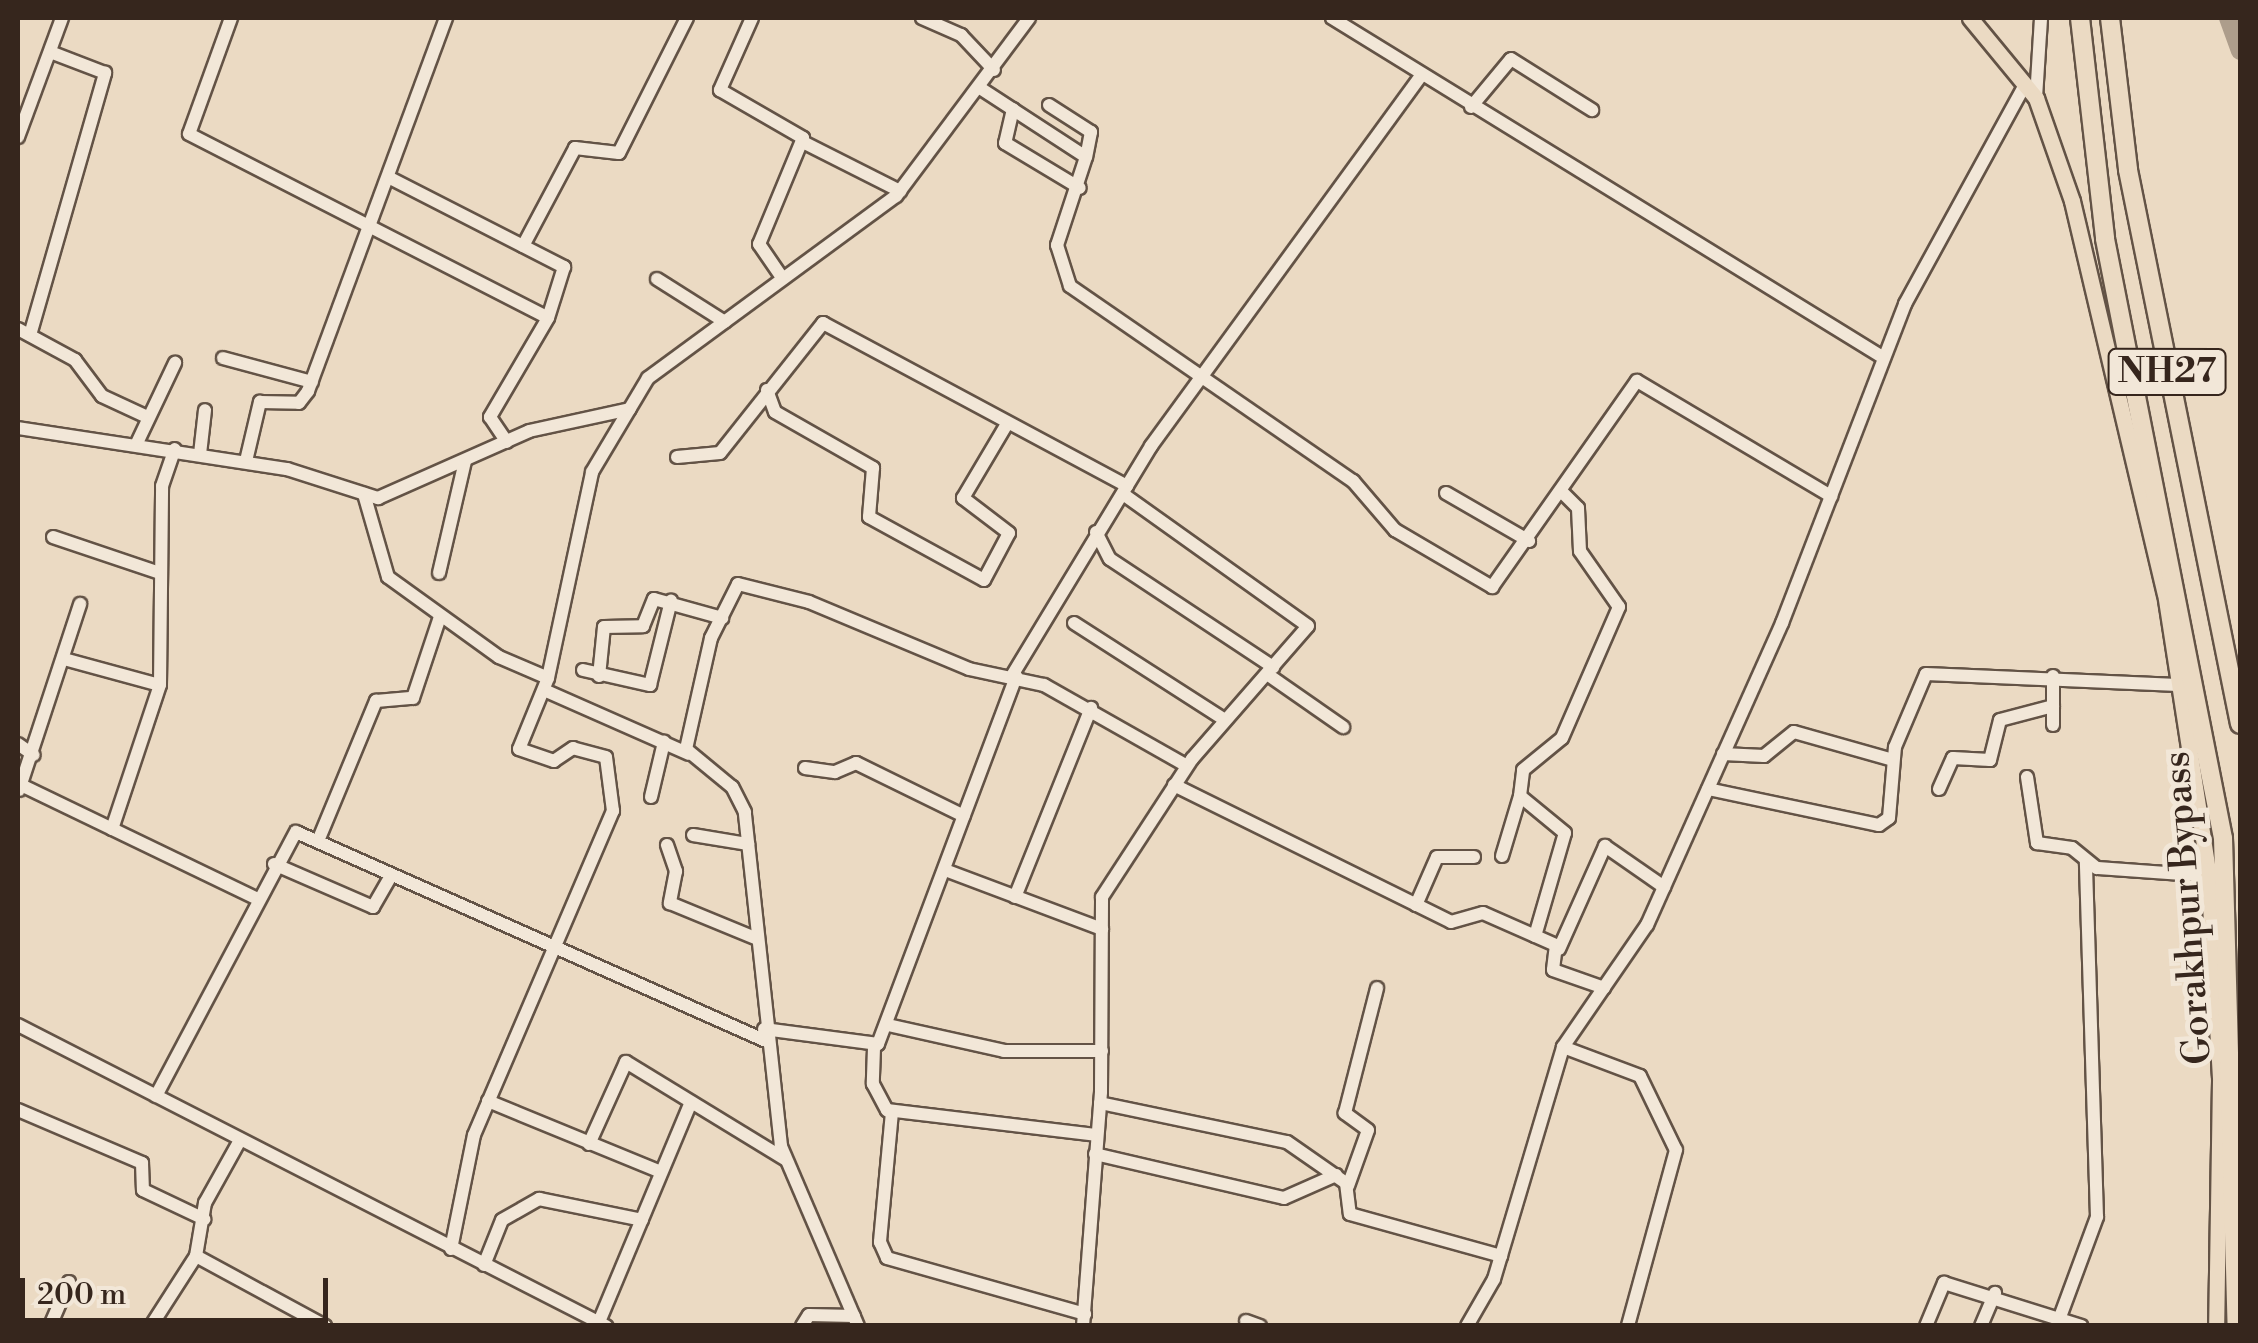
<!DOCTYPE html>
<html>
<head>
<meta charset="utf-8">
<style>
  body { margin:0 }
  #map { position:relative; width:2258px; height:1343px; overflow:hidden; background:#ebdac3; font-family:"Libre Bodoni",serif }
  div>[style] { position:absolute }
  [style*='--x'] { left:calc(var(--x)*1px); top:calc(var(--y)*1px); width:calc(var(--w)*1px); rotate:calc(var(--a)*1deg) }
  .river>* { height:18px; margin:-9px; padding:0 9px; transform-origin:9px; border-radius:9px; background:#ad9d8b }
  .roads { filter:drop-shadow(2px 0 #635346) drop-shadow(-2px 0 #635346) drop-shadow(0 2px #635346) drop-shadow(0 -2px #635346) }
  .minor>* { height:12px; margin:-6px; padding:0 6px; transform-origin:6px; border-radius:6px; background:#f2e7d8 }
  .major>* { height:15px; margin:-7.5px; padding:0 7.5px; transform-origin:7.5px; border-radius:7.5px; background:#ebdac3 }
  .highway>* { height:18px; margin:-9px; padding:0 9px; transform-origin:9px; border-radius:9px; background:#ebdac3 }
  span { translate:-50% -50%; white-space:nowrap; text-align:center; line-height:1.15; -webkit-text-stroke:10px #f2e7d8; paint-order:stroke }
  .shield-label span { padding:2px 8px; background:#f2e7d8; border:2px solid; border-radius:8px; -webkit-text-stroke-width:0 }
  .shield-label { font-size:35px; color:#36261d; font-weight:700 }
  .street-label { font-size:38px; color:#36261d }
  .frame { position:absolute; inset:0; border:20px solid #36261d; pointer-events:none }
  .scale { position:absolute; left:20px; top:1278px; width:308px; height:45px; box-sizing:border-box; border:5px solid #36261d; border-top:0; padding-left:12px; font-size:30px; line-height:35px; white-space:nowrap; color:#36261d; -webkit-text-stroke:8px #f2e7d8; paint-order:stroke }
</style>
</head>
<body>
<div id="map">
  <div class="river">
    <i style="--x:2228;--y:18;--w:35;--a:70"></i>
  </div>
  <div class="roads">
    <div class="minor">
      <i style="--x:231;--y:18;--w:123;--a:109.9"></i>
      <i style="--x:189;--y:134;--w:403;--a:27.1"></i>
      <i style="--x:548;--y:318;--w:115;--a:120.4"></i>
      <i style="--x:490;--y:417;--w:30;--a:56"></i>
      <i style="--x:752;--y:18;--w:79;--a:114"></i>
      <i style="--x:720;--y:90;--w:96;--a:30"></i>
      <i style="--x:803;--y:138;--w:115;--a:112.5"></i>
      <i style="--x:759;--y:244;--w:42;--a:55.6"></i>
      <i style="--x:922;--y:18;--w:43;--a:23.6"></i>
      <i style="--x:961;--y:35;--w:48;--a:46.7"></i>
      <i style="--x:1332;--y:18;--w:648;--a:31.63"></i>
      <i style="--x:980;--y:88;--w:126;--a:33.1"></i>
      <i style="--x:1086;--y:157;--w:93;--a:108.2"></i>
      <i style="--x:1057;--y:245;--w:43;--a:72.4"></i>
      <i style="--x:1070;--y:286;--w:344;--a:34.6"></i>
      <i style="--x:1353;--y:481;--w:65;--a:49.4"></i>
      <i style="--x:1395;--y:530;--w:113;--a:30.4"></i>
      <i style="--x:1492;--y:587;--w:252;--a:-54.9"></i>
      <i style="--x:1637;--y:381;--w:226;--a:30.7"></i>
      <i style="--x:2036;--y:98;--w:80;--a:-86.4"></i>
      <i style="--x:1049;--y:105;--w:50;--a:32.7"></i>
      <i style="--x:1091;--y:132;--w:25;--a:101"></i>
      <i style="--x:1471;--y:107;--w:62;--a:-50.2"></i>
      <i style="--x:1511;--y:59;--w:96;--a:32.2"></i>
      <i style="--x:1013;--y:109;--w:35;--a:103"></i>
      <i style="--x:1005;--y:143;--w:87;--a:31"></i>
      <i style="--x:18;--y:137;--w:127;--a:-69.7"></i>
      <i style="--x:803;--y:142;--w:109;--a:26.8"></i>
      <i style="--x:388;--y:177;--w:198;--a:27.1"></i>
      <i style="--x:564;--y:267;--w:53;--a:107.4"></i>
      <i style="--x:523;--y:246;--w:111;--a:-62"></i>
      <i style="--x:575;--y:148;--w:44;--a:6.5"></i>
      <i style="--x:619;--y:153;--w:151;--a:-63.3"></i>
      <i style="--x:657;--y:279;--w:80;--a:32.3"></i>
      <i style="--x:18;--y:329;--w:65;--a:28.5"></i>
      <i style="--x:75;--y:360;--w:45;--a:53.1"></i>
      <i style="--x:102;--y:396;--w:47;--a:24.9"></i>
      <i style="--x:30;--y:335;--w:273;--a:-74"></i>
      <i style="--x:105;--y:73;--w:59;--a:-159.1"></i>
      <i style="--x:223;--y:358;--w:92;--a:15.1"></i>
      <i style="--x:767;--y:390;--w:23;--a:70"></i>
      <i style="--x:775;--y:412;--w:113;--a:29.7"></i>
      <i style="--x:873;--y:468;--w:49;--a:94.7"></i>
      <i style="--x:869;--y:517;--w:131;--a:28.7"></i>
      <i style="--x:984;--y:580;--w:53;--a:-62"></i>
      <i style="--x:1009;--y:533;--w:58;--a:-142.7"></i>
      <i style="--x:963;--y:498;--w:86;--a:-59.3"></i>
      <i style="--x:18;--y:428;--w:272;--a:8.7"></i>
      <i style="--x:287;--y:469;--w:96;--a:17.7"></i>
      <i style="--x:378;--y:498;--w:165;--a:-23.9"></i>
      <i style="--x:529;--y:431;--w:103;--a:-12.3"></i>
      <i style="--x:137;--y:443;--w:89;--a:-64.6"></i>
      <i style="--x:200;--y:454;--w:44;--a:-83.5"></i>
      <i style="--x:677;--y:457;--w:43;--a:-5.3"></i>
      <i style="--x:720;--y:453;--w:166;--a:-51.6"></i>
      <i style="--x:823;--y:323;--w:345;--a:28.2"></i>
      <i style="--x:246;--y:461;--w:61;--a:-76.7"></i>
      <i style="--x:260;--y:402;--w:39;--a:1"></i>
      <i style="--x:299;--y:403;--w:15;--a:-53"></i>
      <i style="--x:308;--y:391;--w:398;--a:-69.7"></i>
      <i style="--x:1446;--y:493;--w:96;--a:30"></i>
      <i style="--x:364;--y:494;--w:86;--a:73.9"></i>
      <i style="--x:388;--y:577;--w:137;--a:35.8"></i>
      <i style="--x:499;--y:657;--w:53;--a:23.2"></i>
      <i style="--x:1096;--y:532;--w:30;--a:63"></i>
      <i style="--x:1110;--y:559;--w:196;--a:33.5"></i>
      <i style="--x:53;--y:537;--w:110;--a:18.6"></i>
      <i style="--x:439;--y:573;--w:115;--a:-76.9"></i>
      <i style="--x:1074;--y:623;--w:179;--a:32.7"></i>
      <i style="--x:64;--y:659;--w:99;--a:15.2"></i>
      <i style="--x:583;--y:670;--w:69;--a:12.6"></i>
      <i style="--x:650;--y:685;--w:87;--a:-76"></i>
      <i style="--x:1013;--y:674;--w:267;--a:-58.8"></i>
      <i style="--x:1151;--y:446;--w:459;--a:-53.9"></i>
      <i style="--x:1267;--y:674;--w:93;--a:34.9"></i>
      <i style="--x:599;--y:676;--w:49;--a:-84.2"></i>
      <i style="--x:604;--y:627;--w:39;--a:-1"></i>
      <i style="--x:643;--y:626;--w:29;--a:-68"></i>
      <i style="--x:654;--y:599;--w:71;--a:15.6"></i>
      <i style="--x:2053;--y:676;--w:49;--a:90"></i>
      <i style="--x:544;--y:690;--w:158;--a:23.8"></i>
      <i style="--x:18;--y:744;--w:19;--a:35"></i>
      <i style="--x:1723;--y:754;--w:41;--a:2.8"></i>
      <i style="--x:1764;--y:756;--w:38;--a:-39"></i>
      <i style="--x:1794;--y:732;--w:103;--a:15.8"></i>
      <i style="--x:805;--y:768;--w:30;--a:8"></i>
      <i style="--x:835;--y:772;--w:23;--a:-23"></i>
      <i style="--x:856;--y:763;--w:120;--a:26.1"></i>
      <i style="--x:2027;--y:777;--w:67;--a:81.4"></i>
      <i style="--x:2037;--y:843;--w:35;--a:8"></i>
      <i style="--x:2072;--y:848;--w:32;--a:39"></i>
      <i style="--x:2097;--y:868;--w:111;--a:4.1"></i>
      <i style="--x:21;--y:785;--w:261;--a:25.7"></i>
      <i style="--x:1174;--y:785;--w:309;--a:26.3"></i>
      <i style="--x:1451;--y:922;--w:33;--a:-16"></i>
      <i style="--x:1483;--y:913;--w:80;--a:23.7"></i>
      <i style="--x:1556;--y:945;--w:25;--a:97"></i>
      <i style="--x:1553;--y:970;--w:54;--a:19.4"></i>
      <i style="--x:1708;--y:789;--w:175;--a:11.9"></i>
      <i style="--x:1879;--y:825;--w:12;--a:-35"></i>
      <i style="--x:1889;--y:818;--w:71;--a:-85.2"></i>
      <i style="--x:1895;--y:747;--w:79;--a:-67"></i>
      <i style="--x:1926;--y:674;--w:252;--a:2.5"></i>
      <i style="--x:1939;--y:789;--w:34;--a:-66"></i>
      <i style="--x:1953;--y:758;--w:37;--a:3"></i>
      <i style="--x:1990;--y:760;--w:41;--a:-76"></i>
      <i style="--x:2000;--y:720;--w:55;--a:-14.8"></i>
      <i style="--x:19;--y:790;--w:196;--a:-71.8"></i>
      <i style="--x:651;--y:797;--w:57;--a:-76.7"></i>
      <i style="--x:112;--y:829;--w:152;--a:-71.6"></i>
      <i style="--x:160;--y:685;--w:199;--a:-89.4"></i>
      <i style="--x:162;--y:486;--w:39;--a:-71"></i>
      <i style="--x:693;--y:835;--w:56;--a:9.3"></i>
      <i style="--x:318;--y:841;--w:152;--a:-67.5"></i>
      <i style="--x:376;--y:701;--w:37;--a:-5"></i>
      <i style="--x:413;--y:698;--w:85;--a:-71.6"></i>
      <i style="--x:667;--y:845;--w:28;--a:71"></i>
      <i style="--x:676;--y:871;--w:33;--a:101"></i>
      <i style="--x:670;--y:903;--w:92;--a:22.4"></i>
      <i style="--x:1502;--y:856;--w:63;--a:-73.3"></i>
      <i style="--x:274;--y:864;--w:108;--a:23.5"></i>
      <i style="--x:373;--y:907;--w:36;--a:-60"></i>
      <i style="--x:945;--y:870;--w:168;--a:20.6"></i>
      <i style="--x:1015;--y:897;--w:204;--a:-68.1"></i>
      <i style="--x:1416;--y:905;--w:52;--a:-66.4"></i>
      <i style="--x:1437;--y:857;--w:37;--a:0"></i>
      <i style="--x:1535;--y:936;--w:107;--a:-73.8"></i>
      <i style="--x:1565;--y:833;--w:58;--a:-140.6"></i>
      <i style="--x:1520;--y:796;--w:26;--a:-83"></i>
      <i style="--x:1523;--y:770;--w:50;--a:-39.4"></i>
      <i style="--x:1562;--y:738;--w:143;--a:-66.5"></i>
      <i style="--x:1619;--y:607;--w:68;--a:-124.9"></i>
      <i style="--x:1580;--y:551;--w:43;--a:-92.7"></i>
      <i style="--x:1578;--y:508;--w:23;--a:-135"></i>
      <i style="--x:1559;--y:949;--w:113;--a:-65.9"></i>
      <i style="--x:1605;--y:846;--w:72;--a:34.8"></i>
      <i style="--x:18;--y:1025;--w:661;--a:27.11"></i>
      <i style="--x:888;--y:1025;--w:119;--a:12.6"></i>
      <i style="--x:1004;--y:1051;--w:98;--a:0"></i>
      <i style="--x:764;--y:1029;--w:115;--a:7.5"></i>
      <i style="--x:878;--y:1044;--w:393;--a:-69.4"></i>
      <i style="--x:1563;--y:1047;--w:82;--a:20.6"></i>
      <i style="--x:1640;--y:1076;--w:82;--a:64.1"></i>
      <i style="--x:1676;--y:1150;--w:182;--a:105.3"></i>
      <i style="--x:874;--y:1048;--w:36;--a:92"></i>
      <i style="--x:873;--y:1084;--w:30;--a:62"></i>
      <i style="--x:887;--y:1110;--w:210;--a:6.8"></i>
      <i style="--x:156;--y:1096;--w:299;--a:-62.1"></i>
      <i style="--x:296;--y:832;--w:514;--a:23.97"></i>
      <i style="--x:488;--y:1101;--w:187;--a:22.3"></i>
      <i style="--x:1100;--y:1103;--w:191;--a:11.8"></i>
      <i style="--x:1287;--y:1142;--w:72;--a:34.8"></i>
      <i style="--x:1346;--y:1183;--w:31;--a:83"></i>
      <i style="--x:1350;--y:1214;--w:157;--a:15.5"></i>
      <i style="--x:18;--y:1110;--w:135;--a:23.1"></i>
      <i style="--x:142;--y:1163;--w:27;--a:88"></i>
      <i style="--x:143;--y:1190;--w:68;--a:25.4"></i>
      <i style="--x:892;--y:1112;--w:131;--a:95.3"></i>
      <i style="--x:880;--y:1242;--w:17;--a:66"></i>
      <i style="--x:887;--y:1258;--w:206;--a:15.8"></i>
      <i style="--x:589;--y:1144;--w:90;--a:-65.7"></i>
      <i style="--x:626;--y:1062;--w:186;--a:31.4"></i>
      <i style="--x:1095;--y:1154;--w:194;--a:13.1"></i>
      <i style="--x:1284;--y:1198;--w:57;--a:-23.9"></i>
      <i style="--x:1348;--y:1186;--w:59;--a:-70.3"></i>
      <i style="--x:1368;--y:1130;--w:29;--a:-144"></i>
      <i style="--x:1345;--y:1113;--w:129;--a:-75.6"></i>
      <i style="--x:451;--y:1249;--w:116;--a:-78.6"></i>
      <i style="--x:474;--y:1135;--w:353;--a:-66.8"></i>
      <i style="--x:613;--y:811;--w:54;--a:-97.4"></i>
      <i style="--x:606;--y:757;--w:34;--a:-165"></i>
      <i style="--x:573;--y:748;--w:23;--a:146"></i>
      <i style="--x:554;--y:761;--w:37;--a:-161"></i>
      <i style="--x:519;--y:749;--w:77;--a:-67.8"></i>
      <i style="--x:548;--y:678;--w:211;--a:-77.9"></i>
      <i style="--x:592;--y:472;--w:109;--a:-59.2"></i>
      <i style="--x:648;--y:378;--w:308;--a:-36.3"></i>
      <i style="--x:896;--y:196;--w:222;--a:-53.2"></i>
      <i style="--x:196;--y:1256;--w:147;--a:28.5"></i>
      <i style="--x:484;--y:1265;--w:48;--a:-68.2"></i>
      <i style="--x:502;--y:1220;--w:43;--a:-29.6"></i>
      <i style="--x:539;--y:1199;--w:105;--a:11.5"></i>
      <i style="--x:2060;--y:1317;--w:107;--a:-69.7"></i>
      <i style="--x:2097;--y:1217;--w:355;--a:-91.8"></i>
      <i style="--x:1246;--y:1321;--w:15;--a:20"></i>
      <i style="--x:599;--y:1322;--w:238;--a:-67.3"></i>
      <i style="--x:50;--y:1326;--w:48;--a:-66.6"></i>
      <i style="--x:151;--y:1326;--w:83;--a:-57.3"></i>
      <i style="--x:196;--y:1256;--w:54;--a:-80.4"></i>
      <i style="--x:205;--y:1203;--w:72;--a:-60.9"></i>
      <i style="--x:802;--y:1326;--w:13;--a:-58"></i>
      <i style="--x:809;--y:1315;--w:45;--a:1.3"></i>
      <i style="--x:858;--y:1326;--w:196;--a:-113.2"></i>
      <i style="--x:781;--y:1146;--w:336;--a:-96.2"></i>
      <i style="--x:745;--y:812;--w:28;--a:-117"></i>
      <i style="--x:732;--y:787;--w:60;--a:-140.4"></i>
      <i style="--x:686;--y:749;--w:114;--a:-77.3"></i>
      <i style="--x:711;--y:638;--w:60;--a:-63.4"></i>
      <i style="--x:738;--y:584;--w:73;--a:14.2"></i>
      <i style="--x:809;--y:602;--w:173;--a:22.7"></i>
      <i style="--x:969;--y:669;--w:77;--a:12"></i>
      <i style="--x:1044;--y:685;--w:164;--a:29.5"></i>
      <i style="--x:1083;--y:1326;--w:235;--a:-85.6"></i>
      <i style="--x:1101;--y:1092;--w:195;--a:-89.7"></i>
      <i style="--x:1102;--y:897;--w:165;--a:-56.9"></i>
      <i style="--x:1192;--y:759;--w:176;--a:-48.9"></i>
      <i style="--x:1308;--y:626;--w:227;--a:-144.5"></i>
      <i style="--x:1467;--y:1326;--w:54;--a:-60.1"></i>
      <i style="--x:1494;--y:1279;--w:242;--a:-73.4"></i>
      <i style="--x:1563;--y:1047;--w:148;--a:-55.5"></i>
      <i style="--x:1647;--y:925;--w:331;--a:-65.9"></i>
      <i style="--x:1782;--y:623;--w:342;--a:-68.9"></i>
      <i style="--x:1905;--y:304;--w:250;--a:-61.3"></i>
      <i style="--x:1926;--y:1326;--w:47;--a:-67.3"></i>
      <i style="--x:1944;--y:1283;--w:144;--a:17.4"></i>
      <i style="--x:1981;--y:1326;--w:36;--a:-67"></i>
    </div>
    <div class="major">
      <i style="--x:1970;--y:18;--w:104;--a:50.5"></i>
      <i style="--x:2036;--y:98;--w:109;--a:70.7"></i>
      <i style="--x:2072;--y:201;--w:403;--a:76.7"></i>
      <i style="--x:2165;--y:593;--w:280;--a:81.2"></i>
      <i style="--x:2208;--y:870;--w:211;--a:86.7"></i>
      <i style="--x:2220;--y:1081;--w:245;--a:90.9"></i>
    </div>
    <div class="highway">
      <i style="--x:2080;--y:18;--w:222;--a:83.5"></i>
      <i style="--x:2105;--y:239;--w:611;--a:78.86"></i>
      <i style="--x:2223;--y:838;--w:488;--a:88.4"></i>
      <i style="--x:2110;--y:18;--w:153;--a:83.2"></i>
      <i style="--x:2128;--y:170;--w:565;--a:78.57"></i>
    </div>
  </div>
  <div class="shield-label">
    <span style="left:2167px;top:372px">NH27</span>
  </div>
  <div class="street-label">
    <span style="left:2188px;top:908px;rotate:-94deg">Gorakhpur Bypass</span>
  </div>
  <div class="frame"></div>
  <div class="scale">200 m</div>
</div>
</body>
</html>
